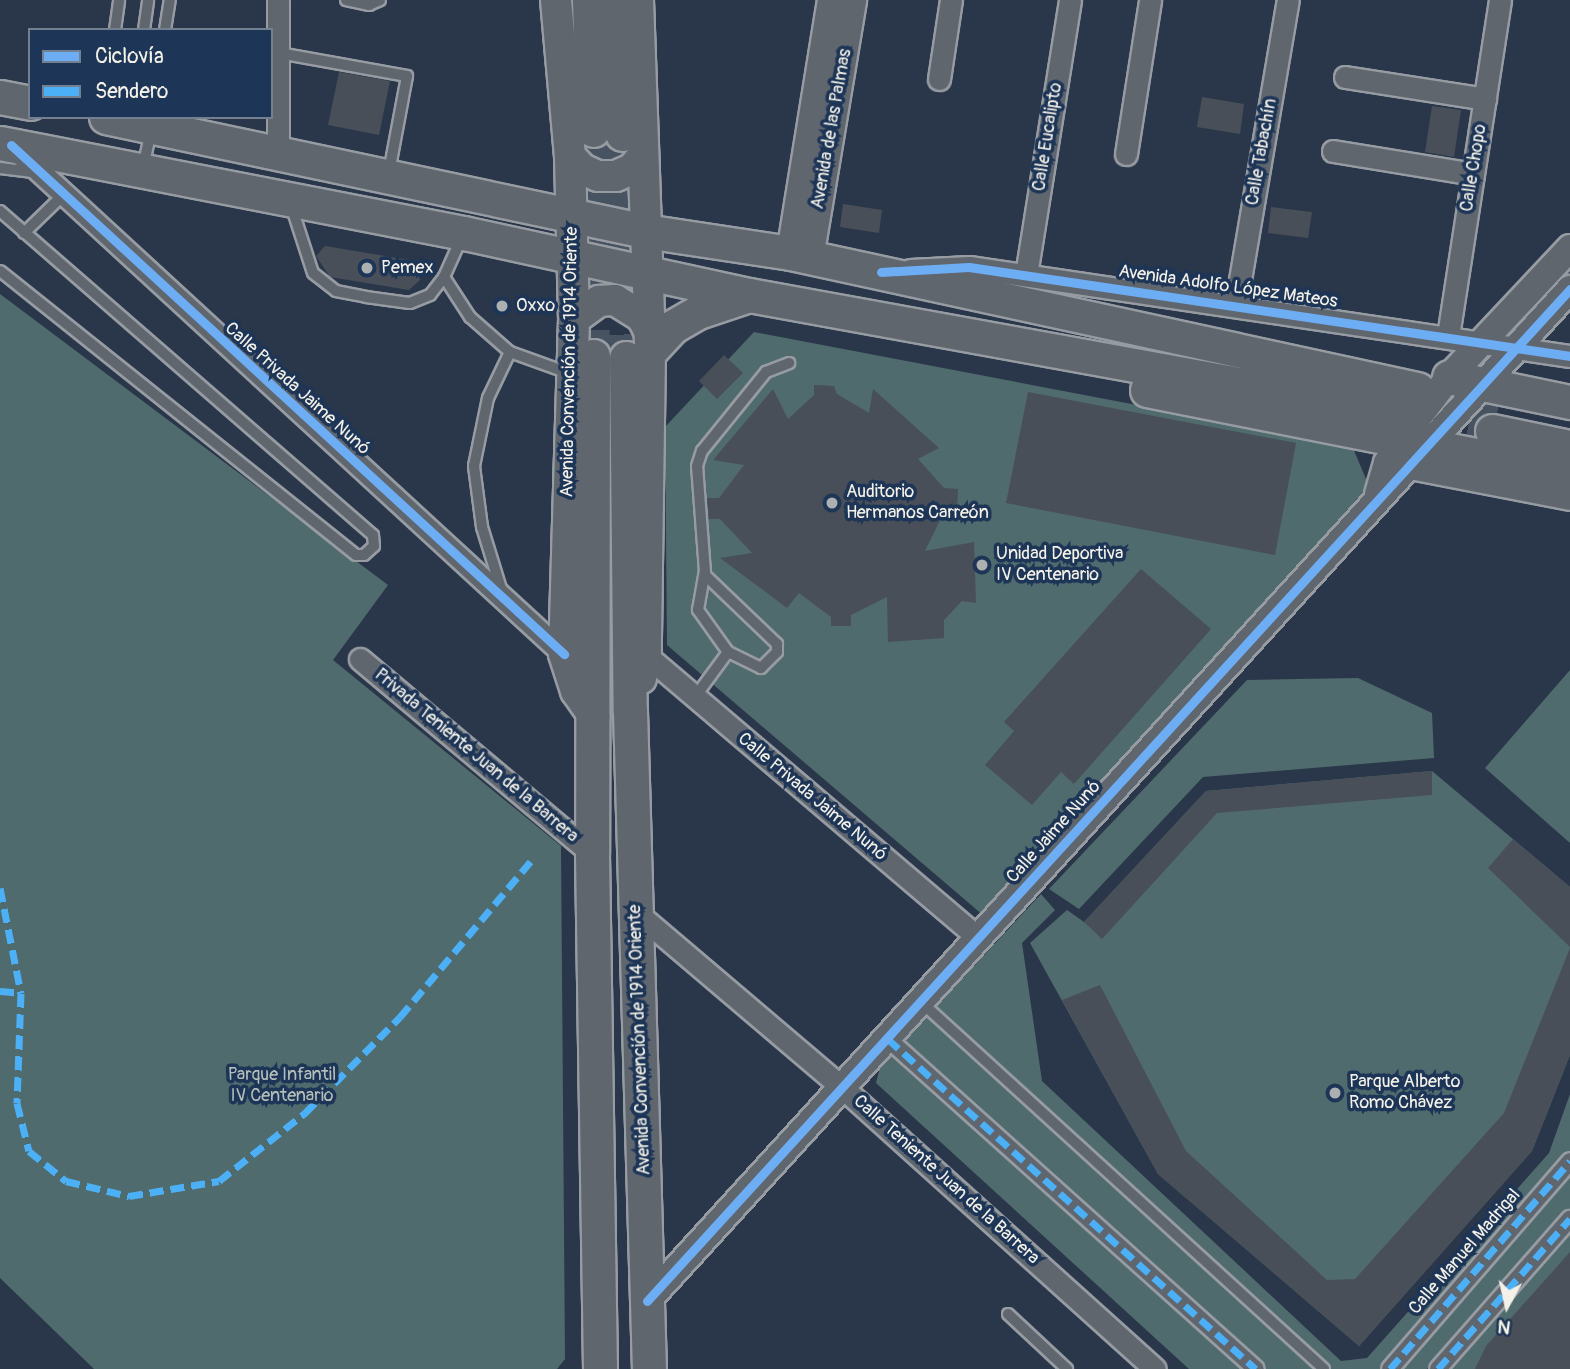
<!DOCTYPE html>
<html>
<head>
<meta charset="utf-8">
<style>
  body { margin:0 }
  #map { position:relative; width:1570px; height:1369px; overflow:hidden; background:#2a374a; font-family:Pangolin,sans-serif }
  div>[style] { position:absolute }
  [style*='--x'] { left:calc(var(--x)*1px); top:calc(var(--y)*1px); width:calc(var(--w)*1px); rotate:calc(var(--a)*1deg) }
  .green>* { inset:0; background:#506b6d }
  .building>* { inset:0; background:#484f58 }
  .primary-tunnel>* { height:33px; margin-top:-16.5px; transform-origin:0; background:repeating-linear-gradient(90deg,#485362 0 33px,transparent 0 50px) }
  .roads { filter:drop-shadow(2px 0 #979ca3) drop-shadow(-2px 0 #979ca3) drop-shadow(0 2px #979ca3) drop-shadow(0 -2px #979ca3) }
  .service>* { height:10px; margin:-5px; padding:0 5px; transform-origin:5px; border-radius:5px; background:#60666e }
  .pedestrian>* { height:16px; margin:-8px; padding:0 8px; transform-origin:8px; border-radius:8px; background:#60666e }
  .minor>* { height:21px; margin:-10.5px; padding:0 10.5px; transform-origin:10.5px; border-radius:10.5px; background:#60666e }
  .tertiary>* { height:26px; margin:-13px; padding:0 13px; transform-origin:13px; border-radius:13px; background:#60666e }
  .secondary>* { height:30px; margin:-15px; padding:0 15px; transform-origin:15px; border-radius:15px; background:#60666e }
  .primary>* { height:33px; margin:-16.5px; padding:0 16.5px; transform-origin:16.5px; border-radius:16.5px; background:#60666e }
  .quiet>* { height:7px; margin-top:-3.5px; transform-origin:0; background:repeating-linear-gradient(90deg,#4cb0f7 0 14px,transparent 0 21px) }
  .cycleway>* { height:9px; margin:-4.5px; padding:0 4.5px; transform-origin:4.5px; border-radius:4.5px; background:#6dadf4 }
  .dots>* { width:19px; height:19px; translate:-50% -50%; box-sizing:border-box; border:4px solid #1d3557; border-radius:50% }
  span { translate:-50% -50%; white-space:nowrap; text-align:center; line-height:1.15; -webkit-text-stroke:7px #1d3557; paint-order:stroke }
  .street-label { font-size:18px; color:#f4f1e8 }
  .poi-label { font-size:18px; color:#f4f1e8 }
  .left { translate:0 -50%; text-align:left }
  .park-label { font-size:18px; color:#b5bfb9 }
  .legend { position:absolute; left:28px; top:28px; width:245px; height:91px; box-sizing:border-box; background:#1d3557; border:2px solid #738091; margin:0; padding:9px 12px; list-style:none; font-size:21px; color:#f4f1e8 }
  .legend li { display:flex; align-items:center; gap:14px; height:35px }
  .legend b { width:35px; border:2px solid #738091 }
  .north { position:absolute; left:1472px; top:1271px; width:70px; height:70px; -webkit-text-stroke:5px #1d3557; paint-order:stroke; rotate:188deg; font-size:19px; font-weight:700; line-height:28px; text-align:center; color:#f4f1e8 }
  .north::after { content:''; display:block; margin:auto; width:24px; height:32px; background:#f4f1e8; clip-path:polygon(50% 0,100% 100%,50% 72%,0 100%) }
</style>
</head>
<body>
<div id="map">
  <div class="green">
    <i style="clip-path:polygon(0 294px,388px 585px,333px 660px,561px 846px,565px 1359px,557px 1369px,94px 1369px,0 1278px)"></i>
    <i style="clip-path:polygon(754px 332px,1352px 446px,1369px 486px,984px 916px,667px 645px,665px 427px)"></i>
    <i style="clip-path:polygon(1570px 670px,1570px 843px,1485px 768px)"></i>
    <i style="clip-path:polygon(1358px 678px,1432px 713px,1434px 758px,1203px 777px,1079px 909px,1049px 889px,1247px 680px)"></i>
    <i style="clip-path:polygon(1432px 771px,1570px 887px,1570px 1055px,1532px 1151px,1359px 1346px,1158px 1174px,1030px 943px,1067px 910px,1084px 922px,1206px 791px)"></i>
    <i style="clip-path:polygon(1041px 894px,1055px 910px,1022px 943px,1042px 1081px,1341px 1361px,1367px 1358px,1549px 1153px,1570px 1094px,1570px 1209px,1427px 1369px,1189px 1369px,876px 1083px,880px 1067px)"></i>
    <i style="clip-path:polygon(1570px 1224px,1570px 1369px,1440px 1369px)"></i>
  </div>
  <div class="building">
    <i style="clip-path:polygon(339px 72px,390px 81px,379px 135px,328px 125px)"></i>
    <i style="clip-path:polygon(1202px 97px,1244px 104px,1240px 134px,1197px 127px)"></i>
    <i style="clip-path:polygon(1432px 106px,1461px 110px,1454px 157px,1425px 152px)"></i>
    <i style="clip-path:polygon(843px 204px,882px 210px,879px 233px,840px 227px)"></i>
    <i style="clip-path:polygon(1271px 207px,1312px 212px,1308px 238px,1268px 233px)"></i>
    <i style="clip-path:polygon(325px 246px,409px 260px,421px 279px,409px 290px,330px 277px,316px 256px)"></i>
    <i style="clip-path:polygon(724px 355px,743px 373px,717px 399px,699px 381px)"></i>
    <i style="clip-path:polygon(814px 385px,834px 386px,837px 394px,869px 413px,873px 389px,939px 448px,918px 459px,944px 488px,958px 489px,957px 508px,946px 508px,925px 551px,974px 542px,976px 603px,962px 601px,944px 620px,944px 638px,888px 642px,887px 597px,851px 615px,851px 626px,831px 626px,831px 617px,799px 593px,787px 608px,720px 558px,752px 553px,720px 519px,709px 519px,707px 498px,719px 498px,744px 465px,713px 460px,773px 389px,788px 419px,814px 395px)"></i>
    <i style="clip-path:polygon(1028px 392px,1296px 443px,1275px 555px,1006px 503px)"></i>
    <i style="clip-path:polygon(1141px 569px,1211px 629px,1074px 784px,1061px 772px,1032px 805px,985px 765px,1014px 731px,1004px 722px)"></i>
    <i style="clip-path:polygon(1432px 771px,1432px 795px,1217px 813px,1102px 939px,1084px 922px,1206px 791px)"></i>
    <i style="clip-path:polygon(1513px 839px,1570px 887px,1570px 947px,1488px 868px)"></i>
    <i style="clip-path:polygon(1570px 948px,1570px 1055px,1532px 1151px,1359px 1346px,1158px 1174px,1062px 1000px,1100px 985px,1186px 1151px,1327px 1280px,1355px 1279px,1504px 1113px)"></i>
    <i style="clip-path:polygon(1570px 1252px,1570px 1369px,1475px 1369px,1486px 1346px)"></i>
  </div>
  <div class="primary-tunnel">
    <i style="--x:593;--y:130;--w:226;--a:90"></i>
    <i style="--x:622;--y:134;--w:224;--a:89"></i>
    <i style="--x:1417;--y:389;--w:87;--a:10.5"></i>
    <i style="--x:1419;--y:417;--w:74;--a:10.9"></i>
  </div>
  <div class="roads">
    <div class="service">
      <i style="--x:346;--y:0;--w:24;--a:12"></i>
      <i style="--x:369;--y:5;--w:12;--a:-24"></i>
      <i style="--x:115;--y:30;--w:30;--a:-82"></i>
      <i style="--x:144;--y:30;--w:30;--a:-82"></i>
      <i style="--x:165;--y:30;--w:30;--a:-81"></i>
      <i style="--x:279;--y:53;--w:130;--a:10.2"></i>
      <i style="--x:407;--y:76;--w:98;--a:100.6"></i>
      <i style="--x:0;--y:168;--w:35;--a:7"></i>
      <i style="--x:143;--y:168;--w:40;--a:-78"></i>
      <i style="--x:291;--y:205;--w:71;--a:72.1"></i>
      <i style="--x:313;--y:273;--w:29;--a:38"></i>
      <i style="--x:336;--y:291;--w:31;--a:11"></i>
      <i style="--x:366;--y:297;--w:44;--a:7.8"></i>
      <i style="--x:410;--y:303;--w:22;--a:-22"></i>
      <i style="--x:430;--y:295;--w:23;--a:-52"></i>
      <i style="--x:444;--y:277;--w:44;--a:-65.8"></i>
      <i style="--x:0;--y:211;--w:494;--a:41"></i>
      <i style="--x:373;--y:535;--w:11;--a:85"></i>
      <i style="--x:374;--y:546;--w:13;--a:138"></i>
      <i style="--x:364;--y:555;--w:8;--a:180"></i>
      <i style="--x:356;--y:555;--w:455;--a:-141.4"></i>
      <i style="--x:24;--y:233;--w:53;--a:-44.2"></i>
      <i style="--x:444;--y:277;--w:48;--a:57"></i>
      <i style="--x:470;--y:317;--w:53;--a:41.2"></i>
      <i style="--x:510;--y:352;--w:65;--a:19.8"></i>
      <i style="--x:705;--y:575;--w:100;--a:43.8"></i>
      <i style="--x:777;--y:644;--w:8;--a:90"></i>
      <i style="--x:777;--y:652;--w:23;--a:135"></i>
      <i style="--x:761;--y:668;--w:37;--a:-154"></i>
      <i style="--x:502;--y:592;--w:68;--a:-107.1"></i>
      <i style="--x:482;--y:527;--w:62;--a:-97.5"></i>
      <i style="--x:474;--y:466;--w:69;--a:-78.4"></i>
      <i style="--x:488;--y:398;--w:51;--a:-64.4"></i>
      <i style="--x:695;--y:697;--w:56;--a:-53.7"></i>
      <i style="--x:728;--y:652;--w:52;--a:-125.5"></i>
      <i style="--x:698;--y:610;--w:39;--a:-80"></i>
      <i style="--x:705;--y:572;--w:106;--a:-94.3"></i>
      <i style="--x:697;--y:466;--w:16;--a:-72"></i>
      <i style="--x:702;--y:451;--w:102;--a:-51"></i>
      <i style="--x:766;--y:372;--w:25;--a:-21"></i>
      <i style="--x:921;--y:1002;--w:545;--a:42.32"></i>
      <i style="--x:1008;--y:1314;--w:81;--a:43"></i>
    </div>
    <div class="pedestrian">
      <i style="--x:888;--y:1039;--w:494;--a:41.9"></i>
      <i style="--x:1390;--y:1369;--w:275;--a:-49.1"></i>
      <i style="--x:1438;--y:1369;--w:200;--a:-48.7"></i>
    </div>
    <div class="minor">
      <i style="--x:1345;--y:77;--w:142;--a:8.9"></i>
      <i style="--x:939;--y:79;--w:80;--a:-81.4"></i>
      <i style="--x:13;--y:147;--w:749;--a:42.62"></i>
      <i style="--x:278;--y:151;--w:151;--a:-90"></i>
      <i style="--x:1333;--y:151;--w:142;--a:9.3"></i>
      <i style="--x:1126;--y:154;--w:156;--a:-81.1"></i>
      <i style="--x:910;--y:270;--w:59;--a:-2.9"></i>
      <i style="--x:969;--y:267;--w:608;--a:8.42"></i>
      <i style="--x:1026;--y:275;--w:278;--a:-80.9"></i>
      <i style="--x:1236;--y:303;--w:307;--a:-80.3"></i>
      <i style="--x:1448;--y:336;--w:340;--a:-81.2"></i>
      <i style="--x:1394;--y:465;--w:179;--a:10.9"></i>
      <i style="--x:646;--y:655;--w:437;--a:40.4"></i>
      <i style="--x:360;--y:659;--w:303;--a:40"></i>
      <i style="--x:637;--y:913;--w:272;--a:40.4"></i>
      <i style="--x:844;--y:1089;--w:418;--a:42"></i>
    </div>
    <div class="tertiary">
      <i style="--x:790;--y:253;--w:256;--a:-80.8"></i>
      <i style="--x:810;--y:258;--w:262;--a:-80.5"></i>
      <i style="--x:1378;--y:494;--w:32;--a:-74"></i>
      <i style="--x:1387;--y:463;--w:26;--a:-59"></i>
      <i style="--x:1400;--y:441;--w:81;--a:-52.6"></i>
      <i style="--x:1449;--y:377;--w:177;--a:-46.8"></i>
      <i style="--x:647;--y:1301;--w:1370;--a:-47.63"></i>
    </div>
    <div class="secondary">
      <i style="--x:556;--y:0;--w:157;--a:84.9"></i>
      <i style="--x:570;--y:156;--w:163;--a:88.6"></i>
      <i style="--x:574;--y:319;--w:335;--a:91.7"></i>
      <i style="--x:564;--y:654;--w:39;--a:72"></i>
      <i style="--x:576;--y:691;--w:32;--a:55"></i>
      <i style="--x:638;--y:0;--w:351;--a:88"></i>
      <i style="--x:650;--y:351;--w:304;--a:90.8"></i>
      <i style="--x:646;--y:655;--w:24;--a:102"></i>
      <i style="--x:570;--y:156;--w:18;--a:47"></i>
      <i style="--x:582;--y:169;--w:17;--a:24"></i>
      <i style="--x:598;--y:176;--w:18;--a:0"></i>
      <i style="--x:616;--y:176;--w:17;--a:-24"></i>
      <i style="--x:632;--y:169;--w:17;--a:-50"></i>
      <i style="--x:574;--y:319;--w:31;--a:-36"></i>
      <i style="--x:599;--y:301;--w:16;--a:-4"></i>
      <i style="--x:615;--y:300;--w:32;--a:32"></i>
      <i style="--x:642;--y:317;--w:16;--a:63"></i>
    </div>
    <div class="primary">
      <i style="--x:589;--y:0;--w:130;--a:88.2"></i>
      <i style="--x:620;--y:0;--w:134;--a:89.1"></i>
      <i style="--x:0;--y:97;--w:31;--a:11"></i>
      <i style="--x:106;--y:117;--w:551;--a:11.94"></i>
      <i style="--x:645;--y:231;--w:147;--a:8.6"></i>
      <i style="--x:790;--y:253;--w:642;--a:12.24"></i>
      <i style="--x:0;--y:143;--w:473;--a:11"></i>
      <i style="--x:464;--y:233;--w:292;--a:12.3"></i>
      <i style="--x:749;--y:295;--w:672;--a:10.29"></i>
      <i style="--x:650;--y:351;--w:33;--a:-47"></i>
      <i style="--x:672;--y:327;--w:30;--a:-30"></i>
      <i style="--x:698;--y:312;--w:51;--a:-18.4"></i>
      <i style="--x:593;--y:356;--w:498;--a:90.1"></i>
      <i style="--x:592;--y:854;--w:515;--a:89.11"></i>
      <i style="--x:626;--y:358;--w:353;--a:89.4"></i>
      <i style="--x:630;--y:711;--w:658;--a:88.35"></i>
      <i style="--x:1449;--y:377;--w:124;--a:11.7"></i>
      <i style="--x:1147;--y:390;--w:431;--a:11.2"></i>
      <i style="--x:1492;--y:431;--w:80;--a:11.6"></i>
    </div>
  </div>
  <div class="quiet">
    <i style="--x:0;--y:888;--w:107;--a:78.7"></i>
    <i style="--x:21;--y:993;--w:110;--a:92.1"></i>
    <i style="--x:17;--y:1103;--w:49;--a:76"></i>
    <i style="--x:29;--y:1151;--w:48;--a:39"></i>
    <i style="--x:66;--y:1181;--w:65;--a:13.4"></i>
    <i style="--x:129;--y:1196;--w:91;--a:-9.5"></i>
    <i style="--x:219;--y:1181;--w:110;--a:-38.3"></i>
    <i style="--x:305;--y:1113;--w:135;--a:-45.3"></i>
    <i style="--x:400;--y:1017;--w:204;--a:-50"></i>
    <i style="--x:0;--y:991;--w:21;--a:5"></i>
    <i style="--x:888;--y:1039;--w:494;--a:41.9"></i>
    <i style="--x:1390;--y:1369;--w:275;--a:-49.1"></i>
    <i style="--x:1438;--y:1369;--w:200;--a:-48.7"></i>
  </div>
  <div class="cycleway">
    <i style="--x:11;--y:145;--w:752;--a:42.63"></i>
    <i style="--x:881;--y:272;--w:88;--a:-3.3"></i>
    <i style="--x:969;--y:267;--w:608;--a:8.42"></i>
    <i style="--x:647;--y:1301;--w:1370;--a:-47.63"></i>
  </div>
  <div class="dots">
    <i style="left:367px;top:268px;background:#adb0b1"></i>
    <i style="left:502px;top:306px;background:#adb0b1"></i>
    <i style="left:832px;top:503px;background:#adb0b1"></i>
    <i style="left:982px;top:565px;background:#adb0b1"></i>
    <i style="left:1335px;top:1093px;background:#adb0b1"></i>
  </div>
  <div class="street-label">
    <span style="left:832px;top:129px;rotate:-80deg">Avenida de las Palmas</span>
    <span style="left:1048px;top:137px;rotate:-81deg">Calle Eucalipto</span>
    <span style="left:1262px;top:152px;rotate:-80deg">Calle Tabachín</span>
    <span style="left:1474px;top:168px;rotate:-81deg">Calle Chopo</span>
    <span style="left:1228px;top:287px;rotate:8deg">Avenida Adolfo López Mateos</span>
    <span style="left:570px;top:362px;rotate:-89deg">Avenida Convención de 1914 Oriente</span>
    <span style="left:297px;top:389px;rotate:42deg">Calle Privada Jaime Nunó</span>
    <span style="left:476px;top:756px;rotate:40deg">Privada Teniente Juan de la Barrera</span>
    <span style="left:812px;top:797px;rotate:40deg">Calle Privada Jaime Nunó</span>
    <span style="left:1054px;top:832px;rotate:-48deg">Calle Jaime Nunó</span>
    <span style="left:640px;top:1040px;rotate:-92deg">Avenida Convención de 1914 Oriente</span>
    <span style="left:946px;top:1180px;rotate:42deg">Calle Teniente Juan de la Barrera</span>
    <span style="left:1465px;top:1252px;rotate:-49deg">Calle Manuel Madrigal</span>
  </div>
  <div class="poi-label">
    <span class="left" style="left:381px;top:268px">Pemex</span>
    <span class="left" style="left:516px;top:306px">Oxxo</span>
    <span class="left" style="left:846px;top:503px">Auditorio<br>Hermanos Carreón</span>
    <span class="left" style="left:996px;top:565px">Unidad Deportiva<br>IV Centenario</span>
    <span class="left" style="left:1349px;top:1093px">Parque Alberto<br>Romo Chávez</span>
  </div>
  <div class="park-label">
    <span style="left:282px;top:1086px">Parque Infantil<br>IV Centenario</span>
  </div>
  <ul class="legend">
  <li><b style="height:9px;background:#6dadf4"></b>Ciclovía</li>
  <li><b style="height:9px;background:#4cb0f7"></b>Sendero</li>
  </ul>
  <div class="north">N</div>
</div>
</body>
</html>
